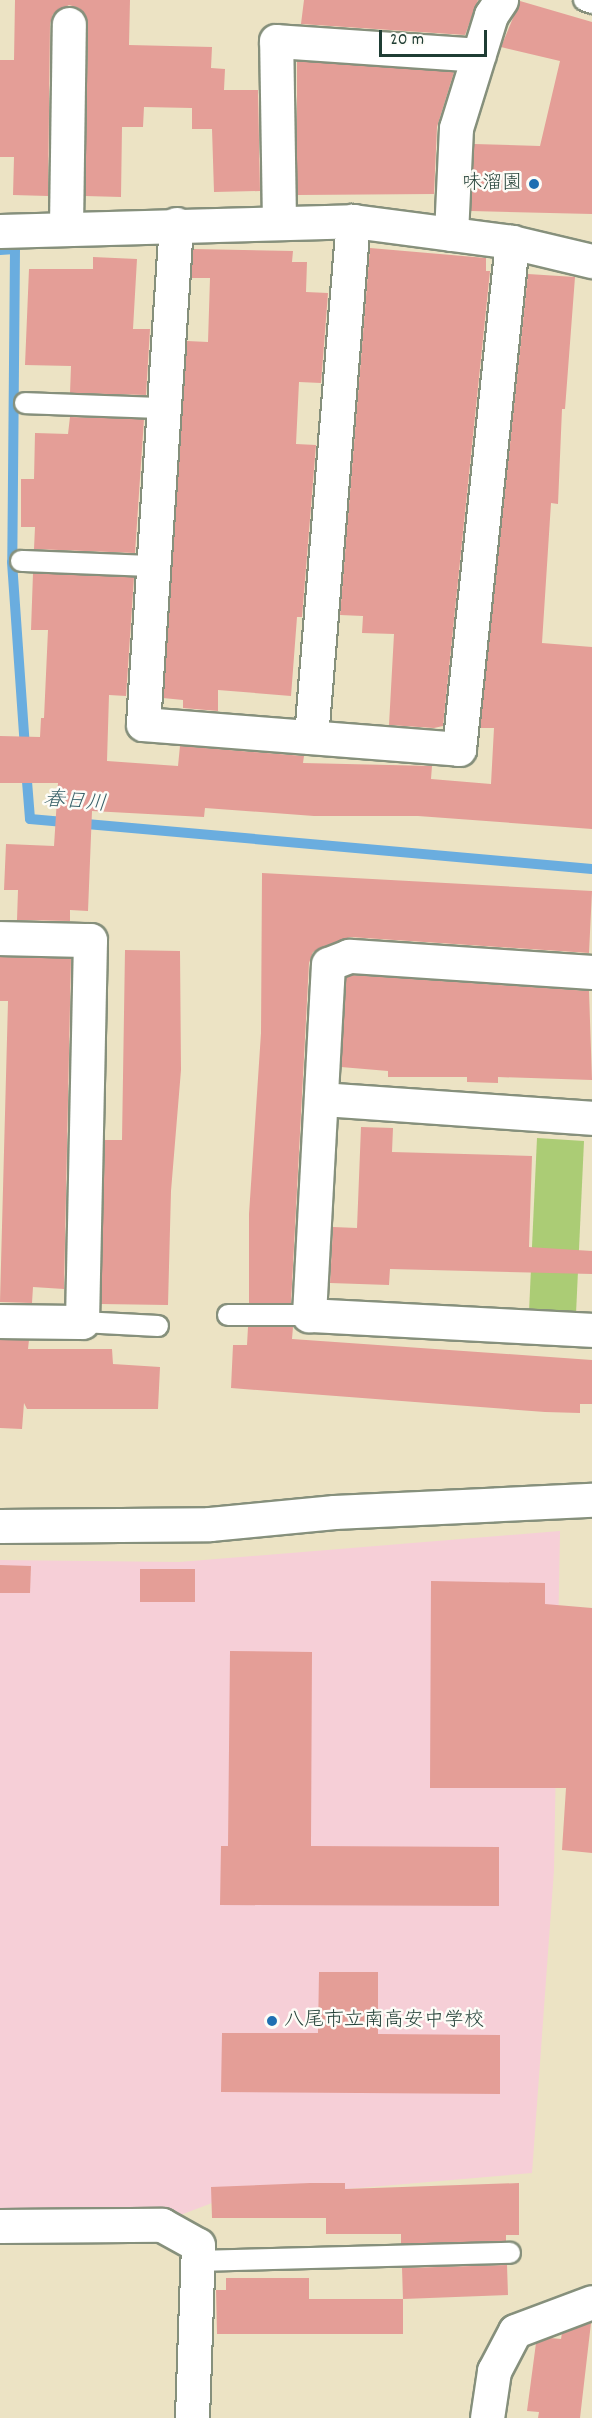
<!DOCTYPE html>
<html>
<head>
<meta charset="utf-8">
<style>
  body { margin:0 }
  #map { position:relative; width:592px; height:2418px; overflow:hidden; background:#ece3c4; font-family:Dekko,"Klee One",sans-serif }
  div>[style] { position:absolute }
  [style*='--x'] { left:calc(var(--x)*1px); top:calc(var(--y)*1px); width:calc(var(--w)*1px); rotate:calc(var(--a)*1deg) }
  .built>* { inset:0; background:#f6cfd7 }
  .green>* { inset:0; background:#abcc75 }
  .stream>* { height:10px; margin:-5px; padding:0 5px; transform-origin:5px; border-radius:5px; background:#6aaddf }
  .building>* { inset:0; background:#e49e97 }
  .roads { filter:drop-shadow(2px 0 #86907c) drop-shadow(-2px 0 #86907c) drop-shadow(0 2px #86907c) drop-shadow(0 -2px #86907c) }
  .service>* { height:20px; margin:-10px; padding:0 10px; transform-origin:10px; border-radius:10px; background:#fff }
  .minor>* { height:33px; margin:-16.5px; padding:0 16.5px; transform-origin:16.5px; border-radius:16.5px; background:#fff }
  .tertiary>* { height:33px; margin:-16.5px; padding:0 16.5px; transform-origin:16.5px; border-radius:16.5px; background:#fff }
  .dots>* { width:16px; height:16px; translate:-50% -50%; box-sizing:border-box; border:3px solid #fdfcf7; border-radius:50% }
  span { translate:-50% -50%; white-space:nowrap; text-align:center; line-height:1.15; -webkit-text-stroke:5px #fdfcf7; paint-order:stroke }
  .poi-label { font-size:20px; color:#1f3d34 }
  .right { translate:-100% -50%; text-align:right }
  .left { translate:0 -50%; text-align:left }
  .water-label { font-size:21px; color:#365f67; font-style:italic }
  .scale { position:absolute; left:379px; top:30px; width:108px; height:27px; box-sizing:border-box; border:3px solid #1f3d34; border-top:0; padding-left:8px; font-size:18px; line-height:21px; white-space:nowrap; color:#1f3d34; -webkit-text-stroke:4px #fdfcf7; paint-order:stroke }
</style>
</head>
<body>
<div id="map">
  <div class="built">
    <i style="clip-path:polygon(560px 1531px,554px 1870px,532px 2173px,220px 2200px,162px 2222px,0 2220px,0 1560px,179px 1562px)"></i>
  </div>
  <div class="green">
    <i style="clip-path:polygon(537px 1138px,584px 1141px,576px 1314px,529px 1312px)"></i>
  </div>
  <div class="stream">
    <i style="--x:0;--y:250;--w:15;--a:-4"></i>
    <i style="--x:15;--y:249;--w:313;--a:90.5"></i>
    <i style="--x:12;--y:562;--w:188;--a:86"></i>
    <i style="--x:26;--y:769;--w:50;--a:85.4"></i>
    <i style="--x:30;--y:819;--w:564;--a:5.08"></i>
  </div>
  <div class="building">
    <i style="clip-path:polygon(15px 0,130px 0,129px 45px,212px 47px,211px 68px,225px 69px,224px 90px,258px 90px,260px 191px,214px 192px,212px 129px,192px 129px,192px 108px,144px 107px,143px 127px,122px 127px,121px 197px,85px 196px,88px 24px,79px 8px,69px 5px,53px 14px,50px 24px,48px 196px,13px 195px,14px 157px,0 157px,0 60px,14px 60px)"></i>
    <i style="clip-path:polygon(304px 0,478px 0,465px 35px,301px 24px)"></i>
    <i style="clip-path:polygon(520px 1px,592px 22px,592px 214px,471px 211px,474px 144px,540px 146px,560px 61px,501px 47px)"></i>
    <i style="clip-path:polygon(297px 61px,454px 72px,437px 127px,434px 194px,297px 195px)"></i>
    <i style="clip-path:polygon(370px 248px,486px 258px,486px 271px,490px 271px,443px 726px,434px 728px,389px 725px,394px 634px,362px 633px,363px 616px,340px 615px)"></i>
    <i style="clip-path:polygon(193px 249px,293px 251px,292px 262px,307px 262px,306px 292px,328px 293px,321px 383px,299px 382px,296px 444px,316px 445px,302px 617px,297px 617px,291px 696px,218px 690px,218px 711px,183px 708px,183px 700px,163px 698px,187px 341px,208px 342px,210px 278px,191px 278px)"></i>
    <i style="clip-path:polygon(93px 257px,137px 259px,133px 329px,150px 329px,146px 395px,70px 393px,71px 366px,25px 365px,29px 269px,93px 269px)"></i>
    <i style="clip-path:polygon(528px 274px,575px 277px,565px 409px,562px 409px,558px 504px,551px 503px,542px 643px,592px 647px,592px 829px,418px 816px,314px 816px,205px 808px,204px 817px,92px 811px,88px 911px,70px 910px,70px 921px,17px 920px,18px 890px,4px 890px,6px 844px,54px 846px,58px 783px,0 783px,0 736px,40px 737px,41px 718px,44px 718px,48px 630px,31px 630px,33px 573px,134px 577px,126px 696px,109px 695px,107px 761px,178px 766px,180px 746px,304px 756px,303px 763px,432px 766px,431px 779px,491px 784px,494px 728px,480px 728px)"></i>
    <i style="clip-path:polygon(70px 417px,144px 419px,135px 553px,34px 549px,35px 527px,21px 527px,21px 479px,34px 479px,35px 433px,68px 434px)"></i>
    <i style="clip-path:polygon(262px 873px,592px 891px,589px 953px,350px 937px,313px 952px,309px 963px,291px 1303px,249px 1303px,249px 1214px,261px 1033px)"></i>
    <i style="clip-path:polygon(125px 950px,180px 951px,181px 1070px,171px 1191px,168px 1305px,101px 1304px,105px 1140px,122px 1140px)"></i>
    <i style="clip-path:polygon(0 957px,71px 958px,64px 1289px,33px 1287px,32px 1303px,0 1302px,8px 1001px,0 1001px)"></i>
    <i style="clip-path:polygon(352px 975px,589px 991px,592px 1080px,498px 1077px,498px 1083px,467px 1082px,467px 1077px,388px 1077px,388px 1071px,341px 1067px,346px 977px)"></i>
    <i style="clip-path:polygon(361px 1127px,393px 1128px,392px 1152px,532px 1156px,529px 1247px,592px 1251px,592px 1274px,390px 1269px,389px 1285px,330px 1283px,333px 1227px,357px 1228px)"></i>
    <i style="clip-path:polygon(248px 1327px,293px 1327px,292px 1339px,592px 1360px,592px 1404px,580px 1404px,580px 1413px,545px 1412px,231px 1388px,233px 1345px,247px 1345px)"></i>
    <i style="clip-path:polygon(0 1340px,29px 1340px,28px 1349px,112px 1349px,113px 1364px,160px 1367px,158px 1409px,27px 1409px,24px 1403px,22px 1429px,0 1428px)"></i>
    <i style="clip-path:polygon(0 1565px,31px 1566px,30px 1593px,0 1593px)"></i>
    <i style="clip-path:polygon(140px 1569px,195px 1569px,195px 1602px,140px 1602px)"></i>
    <i style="clip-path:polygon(431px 1581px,545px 1583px,545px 1604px,592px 1608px,592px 1853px,562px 1850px,566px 1788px,430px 1788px)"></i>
    <i style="clip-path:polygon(230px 1651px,312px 1652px,311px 1846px,499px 1847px,499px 1906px,220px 1905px,221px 1846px,228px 1846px)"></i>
    <i style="clip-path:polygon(319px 1972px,378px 1972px,378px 2034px,500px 2035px,500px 2094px,221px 2092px,222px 2033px,318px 2033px)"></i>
    <i style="clip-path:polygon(310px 2183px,345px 2183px,345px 2189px,519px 2183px,519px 2235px,506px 2235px,506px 2241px,401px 2244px,401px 2234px,326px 2234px,326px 2218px,212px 2218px,211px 2187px)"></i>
    <i style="clip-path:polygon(507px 2265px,508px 2295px,403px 2299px,402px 2268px)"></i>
    <i style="clip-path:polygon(226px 2278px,309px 2278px,309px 2299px,403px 2299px,403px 2334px,217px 2334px,216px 2290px,226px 2290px)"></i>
    <i style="clip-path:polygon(591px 2323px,580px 2418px,538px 2418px,539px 2412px,527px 2411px,536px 2343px,550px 2338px,561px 2339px,562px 2333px)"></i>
  </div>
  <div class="roads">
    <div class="service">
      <i style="--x:584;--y:0;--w:9;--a:21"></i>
      <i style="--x:25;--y:403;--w:138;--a:2.1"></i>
      <i style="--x:21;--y:561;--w:132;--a:2.2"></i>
      <i style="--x:228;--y:1315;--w:81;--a:0"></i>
      <i style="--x:82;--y:1322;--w:76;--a:3"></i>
      <i style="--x:197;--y:2261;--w:313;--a:-1.5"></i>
    </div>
    <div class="minor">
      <i style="--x:279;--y:222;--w:181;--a:-90.9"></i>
      <i style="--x:276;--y:41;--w:203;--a:3.9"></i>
      <i style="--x:176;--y:224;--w:501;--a:93.78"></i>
      <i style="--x:143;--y:724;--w:317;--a:4.5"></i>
      <i style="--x:459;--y:749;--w:510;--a:-84.03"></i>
      <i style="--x:66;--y:227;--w:203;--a:-89.2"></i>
      <i style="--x:0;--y:231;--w:353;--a:-1.6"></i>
      <i style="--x:353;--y:221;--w:160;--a:7.5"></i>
      <i style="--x:512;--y:242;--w:82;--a:13.4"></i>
      <i style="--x:451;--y:234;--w:106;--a:-87.3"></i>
      <i style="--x:456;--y:128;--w:118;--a:-72.8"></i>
      <i style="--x:491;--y:15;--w:18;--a:-56"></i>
      <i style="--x:311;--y:737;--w:518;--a:-85.35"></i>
      <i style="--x:0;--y:938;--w:90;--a:1.3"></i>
      <i style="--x:90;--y:940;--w:382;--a:91.2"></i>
      <i style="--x:82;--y:1322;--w:82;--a:-179.3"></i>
      <i style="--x:592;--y:972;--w:244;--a:-176.2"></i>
      <i style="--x:349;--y:956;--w:22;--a:159"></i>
      <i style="--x:328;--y:964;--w:352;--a:93.1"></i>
      <i style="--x:309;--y:1315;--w:283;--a:3"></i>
      <i style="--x:322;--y:1099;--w:271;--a:4"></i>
      <i style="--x:0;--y:2226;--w:162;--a:-0.4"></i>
      <i style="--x:162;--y:2225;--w:41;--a:29.1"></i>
      <i style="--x:198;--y:2245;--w:173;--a:92"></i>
      <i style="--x:487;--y:2418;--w:48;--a:-81.5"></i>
      <i style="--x:494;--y:2371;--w:45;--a:-62.3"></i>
      <i style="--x:515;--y:2331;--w:82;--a:-20.6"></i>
    </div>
    <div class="tertiary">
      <i style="--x:0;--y:1526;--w:210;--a:-0.5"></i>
      <i style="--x:210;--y:1524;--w:125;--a:-5.5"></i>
      <i style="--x:334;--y:1512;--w:258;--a:-2.7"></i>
    </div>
  </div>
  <div class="dots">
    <i style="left:534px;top:184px;background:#1f6fb2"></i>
    <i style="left:272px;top:2021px;background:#1f6fb2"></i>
  </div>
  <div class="poi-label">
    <span class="right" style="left:522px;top:184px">味溜園</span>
    <span class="left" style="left:284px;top:2021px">八尾市立南高安中学校</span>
  </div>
  <div class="water-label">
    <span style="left:75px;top:803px;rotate:5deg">春日川</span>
  </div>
  <div class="scale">20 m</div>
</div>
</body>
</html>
